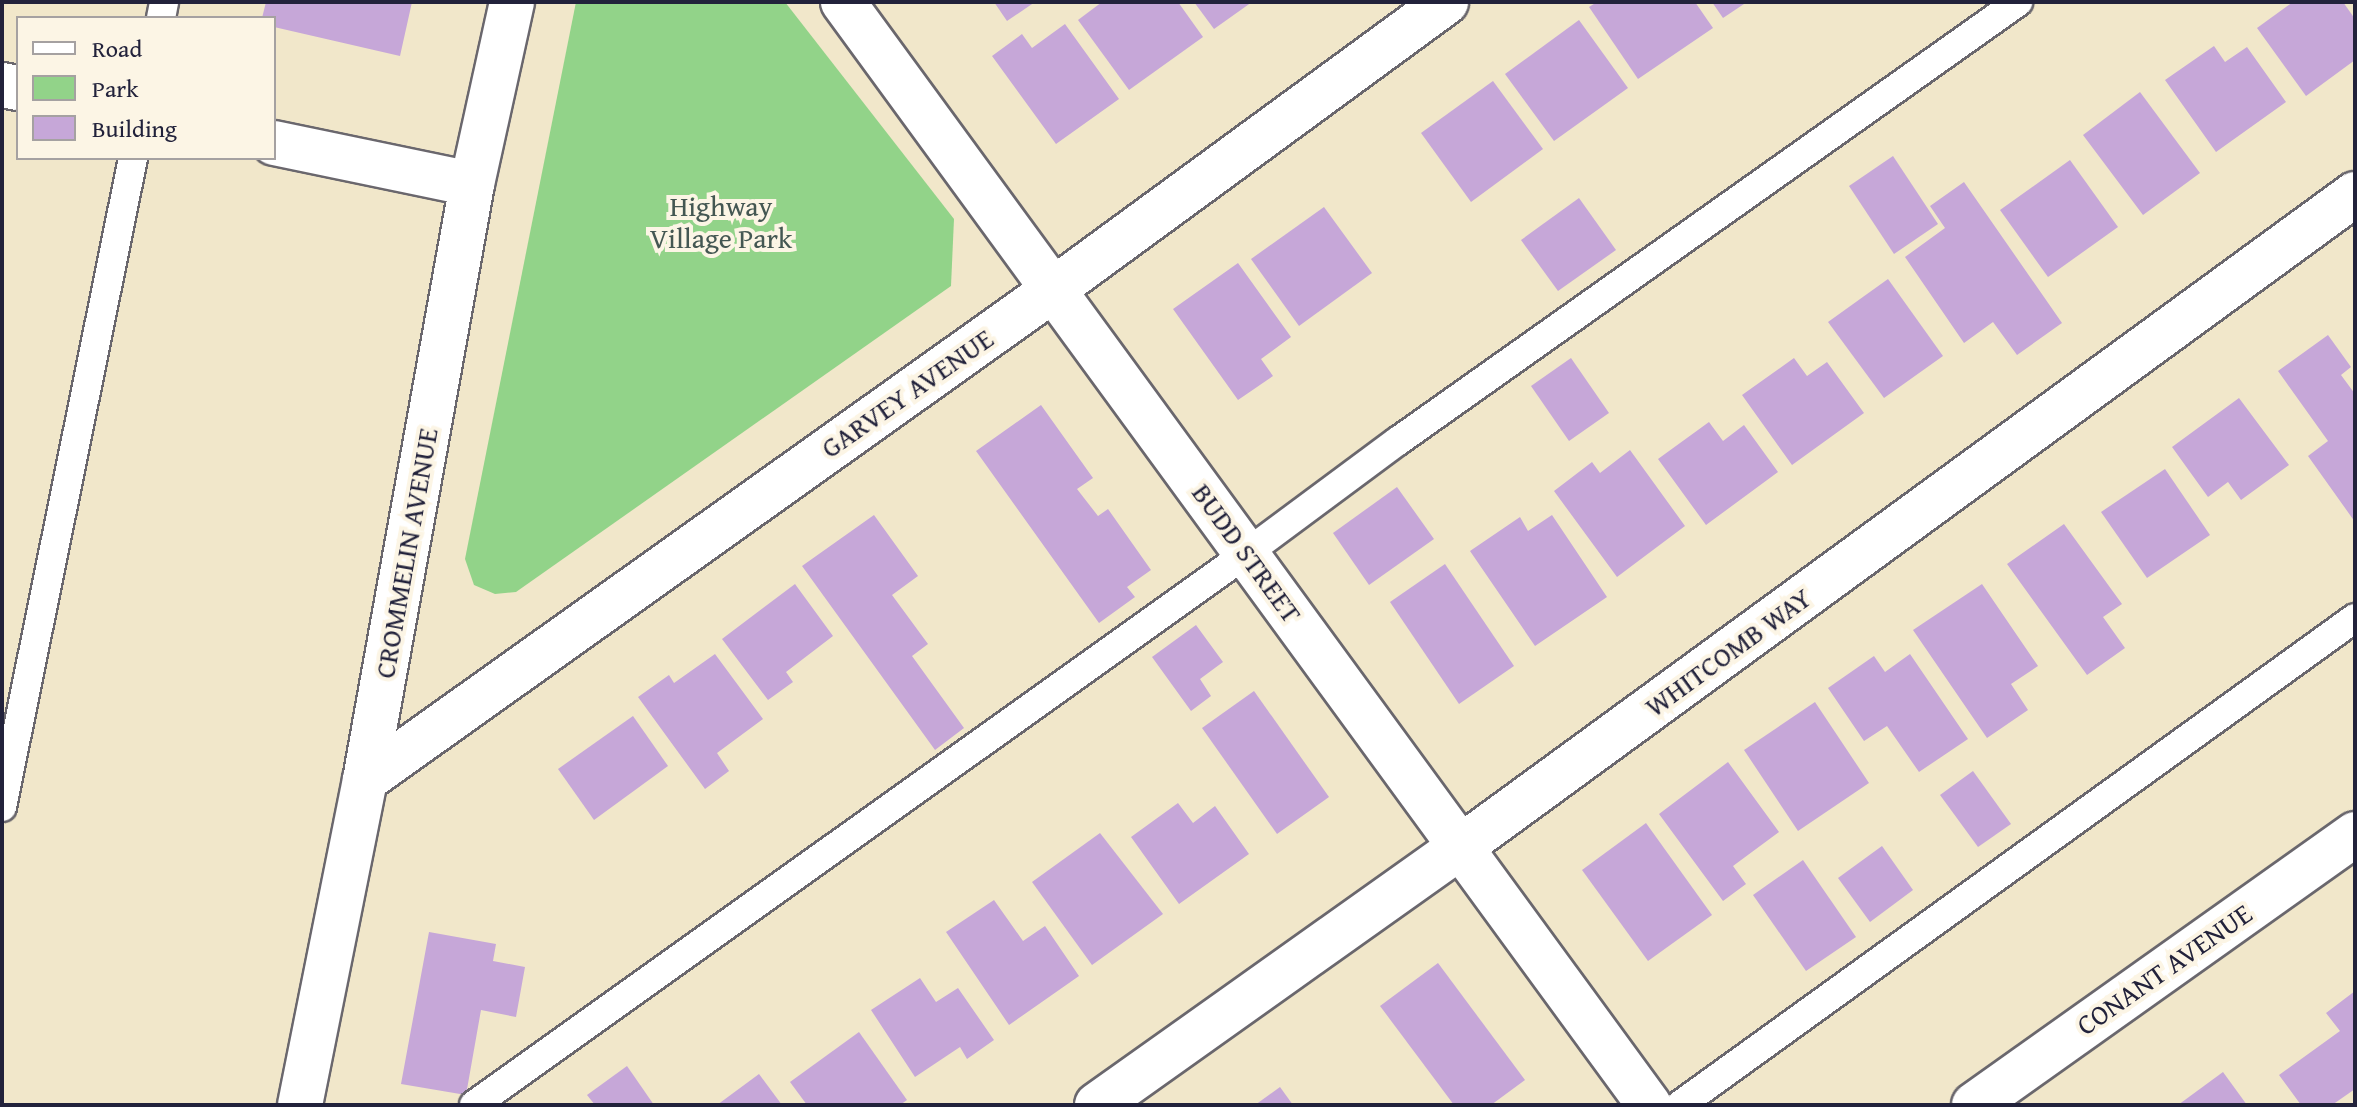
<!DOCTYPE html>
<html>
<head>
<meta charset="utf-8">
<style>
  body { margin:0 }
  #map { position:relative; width:2357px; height:1107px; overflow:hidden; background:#f1e7ca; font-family:"Gentium Book Plus",serif }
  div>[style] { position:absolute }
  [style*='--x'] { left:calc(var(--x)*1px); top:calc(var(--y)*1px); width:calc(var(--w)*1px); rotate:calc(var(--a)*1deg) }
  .green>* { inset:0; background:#92d389 }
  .building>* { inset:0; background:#c6a7d8 }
  .roads { filter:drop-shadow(2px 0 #6a676d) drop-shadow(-2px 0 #6a676d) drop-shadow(0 2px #6a676d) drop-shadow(0 -2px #6a676d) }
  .lane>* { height:28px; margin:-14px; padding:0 14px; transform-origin:14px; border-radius:14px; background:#fff }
  .street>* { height:44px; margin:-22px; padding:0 22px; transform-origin:22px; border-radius:22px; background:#fff }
  .secondary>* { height:44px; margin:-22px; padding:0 22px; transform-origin:22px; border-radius:22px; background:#fff }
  span { translate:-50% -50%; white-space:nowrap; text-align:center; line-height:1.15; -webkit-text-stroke:8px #fcf5e5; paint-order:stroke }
  .park-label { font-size:28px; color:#445752 }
  .street-label { font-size:28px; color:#22223b }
  .frame { position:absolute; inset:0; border:4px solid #22223b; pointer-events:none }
  .legend { position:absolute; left:16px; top:16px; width:260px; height:144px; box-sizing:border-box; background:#fcf5e5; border:2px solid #a5a1a1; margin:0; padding:10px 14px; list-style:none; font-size:24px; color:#22223b }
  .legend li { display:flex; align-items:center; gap:16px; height:40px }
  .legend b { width:40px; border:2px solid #a5a1a1 }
</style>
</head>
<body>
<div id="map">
  <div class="green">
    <i style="clip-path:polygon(576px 2px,785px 2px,954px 219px,951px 286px,516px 592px,495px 594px,474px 585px,465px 559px)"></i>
  </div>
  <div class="building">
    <i style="clip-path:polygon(266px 2px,412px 2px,400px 56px,274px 27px,274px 18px,262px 18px)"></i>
    <i style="clip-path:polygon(994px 2px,1035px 2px,1007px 21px)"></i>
    <i style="clip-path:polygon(1102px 2px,1178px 2px,1203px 37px,1129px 90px,1078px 20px)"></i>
    <i style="clip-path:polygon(1194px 2px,1252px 2px,1214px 29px)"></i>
    <i style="clip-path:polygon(1597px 2px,1695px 2px,1713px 28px,1638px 79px,1589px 7px)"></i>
    <i style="clip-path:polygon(1712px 2px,1747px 2px,1723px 18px)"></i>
    <i style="clip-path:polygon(2293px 2px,2343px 2px,2355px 19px,2355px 60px,2306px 96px,2257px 28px)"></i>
    <i style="clip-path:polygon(1579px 20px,1628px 88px,1554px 141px,1505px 74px)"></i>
    <i style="clip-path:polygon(1065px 24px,1119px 99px,1056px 144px,992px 56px,1022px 34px,1032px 48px)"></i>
    <i style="clip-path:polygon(2214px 46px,2225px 62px,2247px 47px,2286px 102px,2216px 152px,2165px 80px)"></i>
    <i style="clip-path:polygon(1493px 81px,1543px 149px,1471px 202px,1421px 133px)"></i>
    <i style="clip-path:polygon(2140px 92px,2200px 173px,2143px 215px,2083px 135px)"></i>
    <i style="clip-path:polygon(1893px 156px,1938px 224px,1894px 254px,1849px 186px)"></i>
    <i style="clip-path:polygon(2070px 160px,2118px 227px,2048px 277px,2000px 210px)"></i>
    <i style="clip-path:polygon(1964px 182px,2062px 323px,2017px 355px,1993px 322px,1964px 343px,1905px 257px,1945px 228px,1930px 206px)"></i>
    <i style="clip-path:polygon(1579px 198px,1616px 250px,1558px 291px,1521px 240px)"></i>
    <i style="clip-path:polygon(1324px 207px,1372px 273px,1299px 326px,1251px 259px)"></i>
    <i style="clip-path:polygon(1238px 263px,1291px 337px,1261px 359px,1273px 376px,1238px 400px,1173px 309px)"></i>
    <i style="clip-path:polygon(1888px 279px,1943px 356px,1884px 398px,1828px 322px)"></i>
    <i style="clip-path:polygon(2328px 335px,2351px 367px,2341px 375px,2355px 394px,2355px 522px,2308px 456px,2328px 441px,2278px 371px)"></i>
    <i style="clip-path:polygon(1571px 358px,1609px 413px,1569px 441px,1531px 386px)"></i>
    <i style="clip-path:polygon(1794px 358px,1807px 376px,1827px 362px,1864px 413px,1792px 465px,1742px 395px)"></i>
    <i style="clip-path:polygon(2239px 398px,2289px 465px,2241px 500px,2228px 482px,2208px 497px,2172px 447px)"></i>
    <i style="clip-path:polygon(1041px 405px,1093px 478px,1077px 489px,1098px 516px,1108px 509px,1151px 570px,1127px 587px,1135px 597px,1099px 623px,976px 451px)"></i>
    <i style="clip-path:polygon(1709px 422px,1723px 441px,1744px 425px,1778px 472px,1706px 525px,1658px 459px)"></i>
    <i style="clip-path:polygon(1630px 450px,1685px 526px,1617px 577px,1554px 491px,1592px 462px,1600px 473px)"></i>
    <i style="clip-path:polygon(2165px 469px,2210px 535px,2147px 578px,2101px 512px)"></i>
    <i style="clip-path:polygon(1397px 487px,1434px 539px,1369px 585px,1333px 533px)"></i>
    <i style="clip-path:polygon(874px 515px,918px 576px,892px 595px,928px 644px,912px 656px,964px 728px,935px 750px,802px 566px)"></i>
    <i style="clip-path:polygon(1552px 515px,1607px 597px,1535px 646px,1470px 551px,1520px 517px,1528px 531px)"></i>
    <i style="clip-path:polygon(2064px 524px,2122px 604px,2103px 617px,2125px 648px,2087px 675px,2007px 564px)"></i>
    <i style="clip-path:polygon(1445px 564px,1514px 666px,1459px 704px,1390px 602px)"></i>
    <i style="clip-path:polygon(795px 584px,833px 636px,786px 672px,793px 682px,768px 700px,722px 639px)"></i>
    <i style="clip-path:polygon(1982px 584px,2038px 666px,2011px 684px,2028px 710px,1987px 738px,1913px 630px)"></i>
    <i style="clip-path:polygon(1196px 625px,1223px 662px,1200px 679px,1211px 696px,1191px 711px,1152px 657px)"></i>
    <i style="clip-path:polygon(715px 654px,763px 719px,717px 753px,729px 771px,705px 789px,638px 697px,669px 675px,674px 683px)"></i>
    <i style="clip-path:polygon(1910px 654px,1968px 739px,1919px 772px,1887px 726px,1864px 741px,1828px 688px,1874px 656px,1885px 672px)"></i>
    <i style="clip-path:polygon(1254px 691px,1329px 797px,1277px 834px,1202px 728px)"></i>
    <i style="clip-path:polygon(1815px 702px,1869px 783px,1798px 831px,1744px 750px)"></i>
    <i style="clip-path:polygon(633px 716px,668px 766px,594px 820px,558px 769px)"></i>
    <i style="clip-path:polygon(1728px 762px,1779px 832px,1733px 866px,1746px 884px,1723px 901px,1659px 814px)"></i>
    <i style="clip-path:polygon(1973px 771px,2011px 824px,1978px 847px,1940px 795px)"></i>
    <i style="clip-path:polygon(1178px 803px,1193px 823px,1215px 806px,1249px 854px,1179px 904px,1131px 837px)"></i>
    <i style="clip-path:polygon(1646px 823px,1712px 915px,1648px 961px,1582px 870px)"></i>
    <i style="clip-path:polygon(1100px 833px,1163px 914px,1092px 965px,1032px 882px)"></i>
    <i style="clip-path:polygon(1882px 846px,1913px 890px,1870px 922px,1838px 878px)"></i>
    <i style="clip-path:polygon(1803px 860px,1856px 937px,1806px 971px,1753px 895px)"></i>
    <i style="clip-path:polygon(994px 900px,1023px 941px,1045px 926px,1079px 976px,1009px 1025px,946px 932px)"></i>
    <i style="clip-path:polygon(429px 932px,496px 944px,493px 961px,525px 967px,516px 1017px,481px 1010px,466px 1095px,401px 1084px)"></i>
    <i style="clip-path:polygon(1438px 963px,1525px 1080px,1491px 1105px,1454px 1105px,1380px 1006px)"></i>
    <i style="clip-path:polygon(920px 978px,936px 1002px,958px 988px,994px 1040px,967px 1059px,960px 1047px,915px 1077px,871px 1010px)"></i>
    <i style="clip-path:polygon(2355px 991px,2355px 1089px,2332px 1105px,2301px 1105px,2279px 1075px,2340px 1031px,2326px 1013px)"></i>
    <i style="clip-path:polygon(859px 1032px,907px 1100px,900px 1105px,807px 1105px,790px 1082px)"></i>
    <i style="clip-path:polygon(627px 1066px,654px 1105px,595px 1105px,587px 1095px)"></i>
    <i style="clip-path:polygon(2223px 1072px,2247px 1105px,2178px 1105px)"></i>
    <i style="clip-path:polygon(759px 1074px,782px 1105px,717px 1105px)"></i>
    <i style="clip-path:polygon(1280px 1087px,1293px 1105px,1255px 1105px)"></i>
  </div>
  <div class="roads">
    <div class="lane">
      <i style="--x:161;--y:18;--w:16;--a:-79"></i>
      <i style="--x:2;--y:807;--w:662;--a:-78.59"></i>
      <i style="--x:474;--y:1105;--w:950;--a:-35.53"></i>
      <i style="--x:1247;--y:553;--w:188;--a:-36.6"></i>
      <i style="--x:1398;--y:441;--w:760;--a:-35.3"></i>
      <i style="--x:1680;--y:1105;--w:832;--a:-35.81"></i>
    </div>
    <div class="street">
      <i style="--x:843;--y:2;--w:1366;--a:53.84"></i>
      <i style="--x:2;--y:85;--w:16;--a:11"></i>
      <i style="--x:274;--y:143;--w:202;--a:11.7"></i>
      <i style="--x:365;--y:780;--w:846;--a:-35.47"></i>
      <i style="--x:1054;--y:289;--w:486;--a:-36.2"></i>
      <i style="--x:300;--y:1105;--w:331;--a:-78.7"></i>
      <i style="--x:365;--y:780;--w:606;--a:-79.82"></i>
      <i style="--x:472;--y:184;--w:186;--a:-77.6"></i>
      <i style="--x:1097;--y:1105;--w:448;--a:-35.4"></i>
      <i style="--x:1462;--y:846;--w:1106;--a:-36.13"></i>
    </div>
    <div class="secondary">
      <i style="--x:1974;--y:1105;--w:468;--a:-35.4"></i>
    </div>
  </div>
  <div class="park-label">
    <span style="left:721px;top:222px">Highway<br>Village Park</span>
  </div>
  <div class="street-label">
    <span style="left:907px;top:393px;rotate:-35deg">GARVEY AVENUE</span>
    <span style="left:406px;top:553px;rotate:-80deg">CROMMELIN AVENUE</span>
    <span style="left:1247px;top:553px;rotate:54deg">BUDD STREET</span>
    <span style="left:1728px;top:652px;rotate:-36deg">WHITCOMB WAY</span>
    <span style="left:2164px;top:969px;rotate:-35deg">CONANT AVENUE</span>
  </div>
  <div class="frame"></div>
  <ul class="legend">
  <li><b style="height:10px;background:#fff"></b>Road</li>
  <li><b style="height:22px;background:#92d389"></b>Park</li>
  <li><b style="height:22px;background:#c6a7d8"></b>Building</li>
  </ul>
</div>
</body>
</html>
